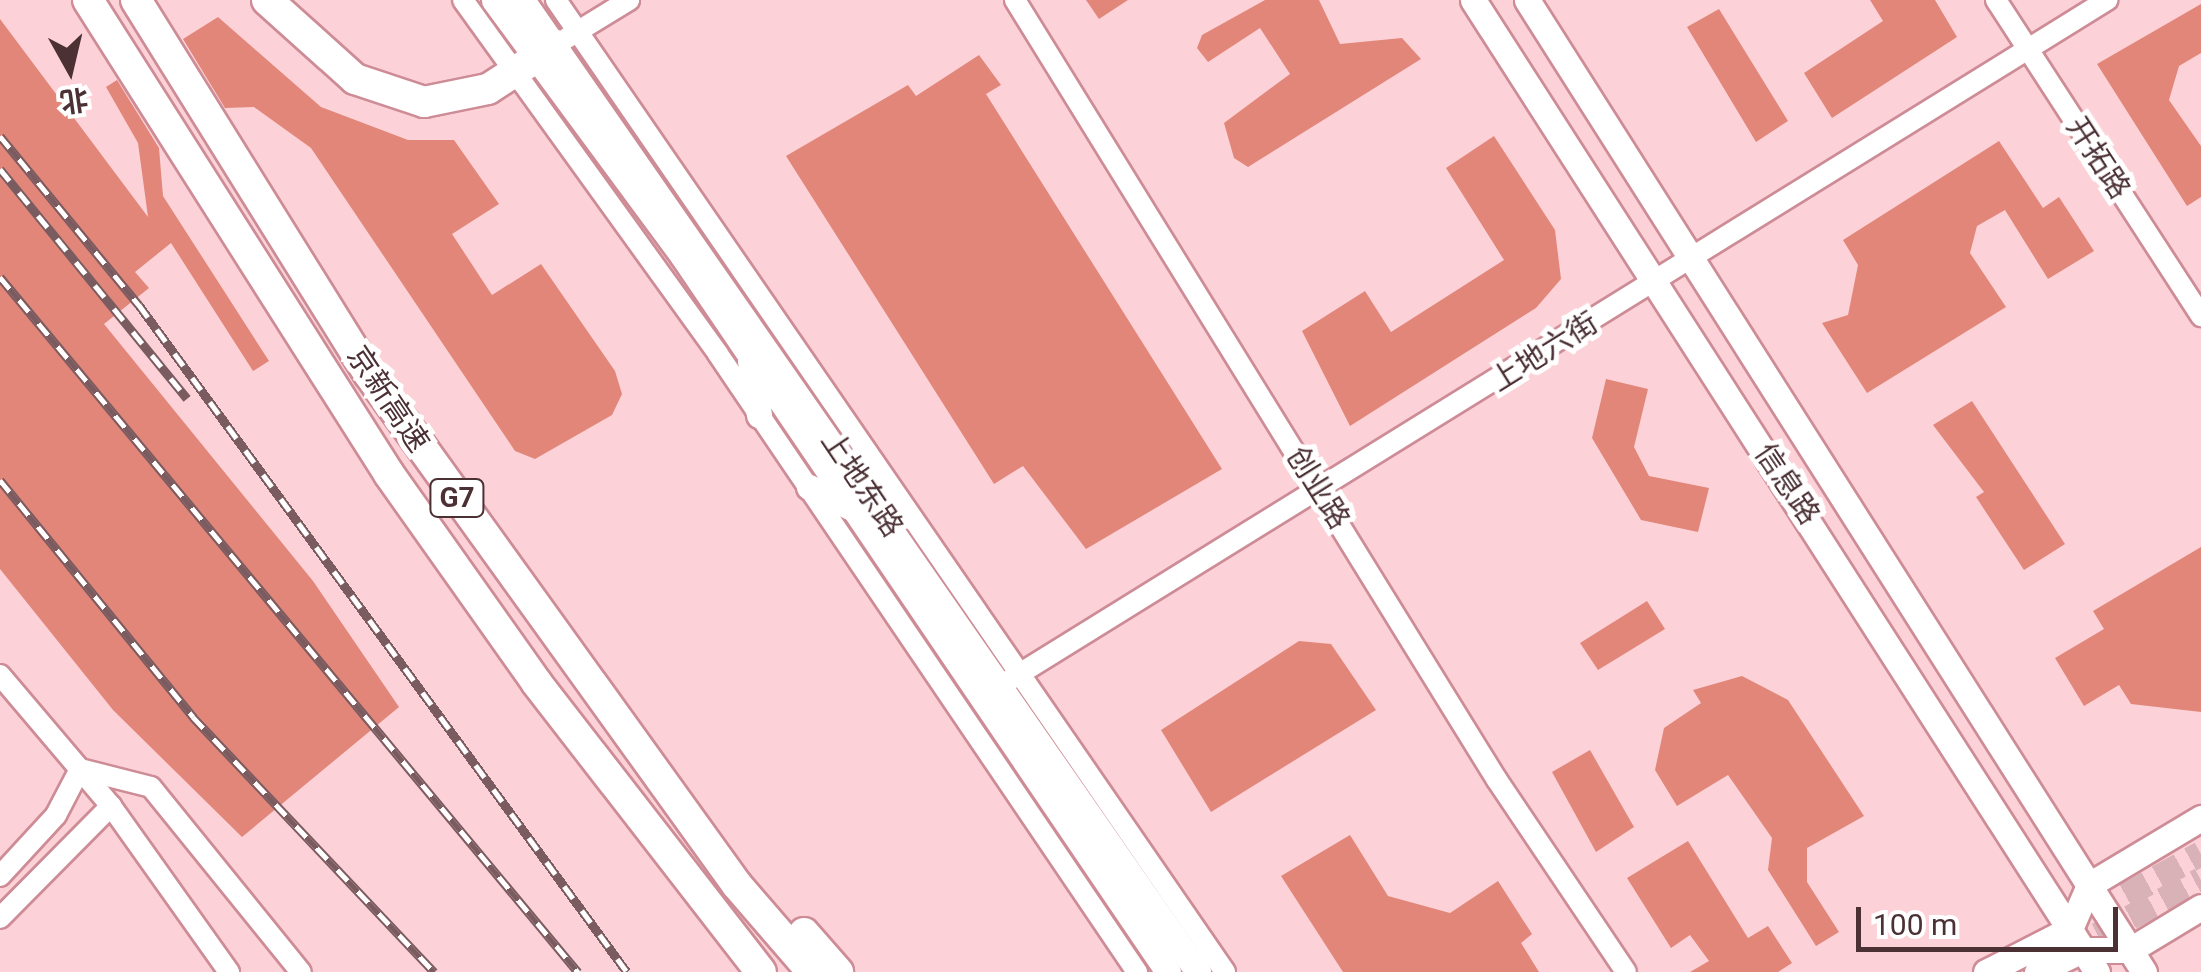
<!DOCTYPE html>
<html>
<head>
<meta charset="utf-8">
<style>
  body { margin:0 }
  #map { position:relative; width:2201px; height:972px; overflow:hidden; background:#fcd2d8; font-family:Roboto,"Noto Sans SC",sans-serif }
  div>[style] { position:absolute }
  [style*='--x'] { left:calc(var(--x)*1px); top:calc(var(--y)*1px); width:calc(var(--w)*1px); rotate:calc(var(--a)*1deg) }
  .building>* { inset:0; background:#e28679 }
  .major-tunnel>* { height:25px; margin-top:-12.5px; transform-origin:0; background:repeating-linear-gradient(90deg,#d9b2b7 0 25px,transparent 0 37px) }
  .roads { filter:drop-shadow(2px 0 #cd8c96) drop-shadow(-2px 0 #cd8c96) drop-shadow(0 2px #cd8c96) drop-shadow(0 -2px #cd8c96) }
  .minor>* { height:20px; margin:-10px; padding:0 10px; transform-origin:10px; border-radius:10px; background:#fff }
  .major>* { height:25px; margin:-12.5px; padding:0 12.5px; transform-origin:12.5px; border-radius:12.5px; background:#fff }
  .highway>* { height:30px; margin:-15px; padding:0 15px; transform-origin:15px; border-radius:15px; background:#fff }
  .rail>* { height:9px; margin-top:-4.5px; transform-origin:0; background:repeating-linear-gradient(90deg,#fff 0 15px,#7a5b60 0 30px); box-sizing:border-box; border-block:2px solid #7a5b60 }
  span { translate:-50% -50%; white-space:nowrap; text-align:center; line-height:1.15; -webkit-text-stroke:10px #fff; paint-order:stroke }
  .shield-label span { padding:2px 8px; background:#fff; border:2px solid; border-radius:8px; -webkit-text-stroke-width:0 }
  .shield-label { font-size:28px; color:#4b3034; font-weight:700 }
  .street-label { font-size:30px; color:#4b3034 }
  .north { position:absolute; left:20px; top:20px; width:100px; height:100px; -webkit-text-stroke:8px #fff; paint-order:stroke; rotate:172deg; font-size:28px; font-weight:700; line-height:40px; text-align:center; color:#4b3034 }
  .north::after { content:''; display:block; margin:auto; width:35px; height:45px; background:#4b3034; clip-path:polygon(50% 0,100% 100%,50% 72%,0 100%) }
  .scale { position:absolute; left:1856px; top:907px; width:262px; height:45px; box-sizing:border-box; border:5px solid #4b3034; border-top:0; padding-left:12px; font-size:30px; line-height:35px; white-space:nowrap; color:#4b3034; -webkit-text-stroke:8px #fff; paint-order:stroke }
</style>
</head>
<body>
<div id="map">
  <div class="building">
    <i style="clip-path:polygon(1086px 0,1128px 0,1099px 19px)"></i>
    <i style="clip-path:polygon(1265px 0,1319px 0,1340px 44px,1402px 38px,1421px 59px,1248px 167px,1234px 158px,1224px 123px,1290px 74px,1260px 28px,1208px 62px,1197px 48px,1202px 35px)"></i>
    <i style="clip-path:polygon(1870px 0,1935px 0,1957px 37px,1832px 118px,1804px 73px,1883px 21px)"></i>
    <i style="clip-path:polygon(2201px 4px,2201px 53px,2179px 66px,2169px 100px,2201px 146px,2201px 197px,2187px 206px,2097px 64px)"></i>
    <i style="clip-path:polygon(1719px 9px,1788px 121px,1756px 142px,1687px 27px)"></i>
    <i style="clip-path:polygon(218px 17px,321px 107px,408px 140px,454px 140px,499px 204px,452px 234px,492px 295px,541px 264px,615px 371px,622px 394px,612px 415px,535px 459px,515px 451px,311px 148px,254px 107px,225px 108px,183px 39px)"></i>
    <i style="clip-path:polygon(0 19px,148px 217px,138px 143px,106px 87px,117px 80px,159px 148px,163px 196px,269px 361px,253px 371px,171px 243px,135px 272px,149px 288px,104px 324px,313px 581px,399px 707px,242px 837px,113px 710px,0 569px)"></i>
    <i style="clip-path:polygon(979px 55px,1001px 85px,986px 94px,1222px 469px,1086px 549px,1023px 466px,994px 484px,786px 156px,908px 85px,916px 96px)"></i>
    <i style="clip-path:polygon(1494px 136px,1555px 230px,1561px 279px,1536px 308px,1350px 426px,1302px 331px,1365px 291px,1391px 332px,1504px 260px,1446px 168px)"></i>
    <i style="clip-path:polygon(1999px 141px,2043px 208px,2059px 197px,2094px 251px,2048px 279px,2005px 210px,1977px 226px,1970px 253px,2006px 307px,1867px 393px,1822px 323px,1848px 315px,1858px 265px,1843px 240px)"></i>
    <i style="clip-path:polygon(1606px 379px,1648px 389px,1634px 447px,1649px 476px,1709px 488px,1698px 532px,1641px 520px,1592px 438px)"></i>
    <i style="clip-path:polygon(1972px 401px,2065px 544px,2024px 570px,1976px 497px,1984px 492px,1933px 425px)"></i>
    <i style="clip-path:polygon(2201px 547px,2201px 712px,2131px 704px,2119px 685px,2084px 706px,2055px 658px,2104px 629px,2093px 611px)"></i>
    <i style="clip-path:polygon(1647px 601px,1665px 629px,1598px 670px,1580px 643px)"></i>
    <i style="clip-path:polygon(1299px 641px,1331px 644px,1376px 710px,1211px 812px,1161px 730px)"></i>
    <i style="clip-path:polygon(1742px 676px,1788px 700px,1864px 816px,1807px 848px,1807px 882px,1839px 932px,1816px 946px,1768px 870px,1772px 838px,1728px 775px,1677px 806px,1655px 770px,1664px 728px,1701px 703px,1693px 690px)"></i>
    <i style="clip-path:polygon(1590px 750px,1634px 827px,1596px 852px,1552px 772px)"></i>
    <i style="clip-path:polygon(1350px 835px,1388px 896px,1450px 913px,1498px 881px,1532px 934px,1521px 943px,1539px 972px,1343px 972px,1281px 876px)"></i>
    <i style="clip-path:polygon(1688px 841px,1748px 938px,1768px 926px,1792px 963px,1778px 972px,1690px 972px,1709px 961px,1690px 935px,1671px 948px,1627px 878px)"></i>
  </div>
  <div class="major-tunnel">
    <i style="--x:2061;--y:931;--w:160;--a:-29.1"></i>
    <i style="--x:2065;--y:952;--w:154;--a:-28.2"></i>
  </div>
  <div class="roads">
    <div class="minor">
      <i style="--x:463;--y:0;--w:436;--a:54.2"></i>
      <i style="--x:718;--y:354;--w:747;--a:55.86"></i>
      <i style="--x:556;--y:0;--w:1180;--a:55.46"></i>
      <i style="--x:1015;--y:0;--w:917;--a:58.29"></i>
      <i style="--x:1497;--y:780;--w:231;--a:56.1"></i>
      <i style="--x:1996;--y:0;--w:377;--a:57"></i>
      <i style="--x:567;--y:38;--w:73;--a:-31.5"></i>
      <i style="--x:0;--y:675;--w:172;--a:49.7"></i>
      <i style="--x:111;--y:806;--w:204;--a:54.6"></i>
      <i style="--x:987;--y:694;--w:1318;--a:-31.78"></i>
      <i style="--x:0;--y:876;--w:83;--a:-47.4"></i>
      <i style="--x:56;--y:815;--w:52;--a:-62.4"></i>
      <i style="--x:80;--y:769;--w:73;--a:14.2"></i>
      <i style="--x:151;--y:787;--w:238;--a:51"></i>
      <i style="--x:0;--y:918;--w:158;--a:-45.3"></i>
    </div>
    <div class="major">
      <i style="--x:494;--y:0;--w:317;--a:53.6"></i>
      <i style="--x:682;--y:255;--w:866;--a:55.87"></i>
      <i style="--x:522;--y:0;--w:1184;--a:55.18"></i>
      <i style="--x:1473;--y:0;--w:1155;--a:57.3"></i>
      <i style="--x:1527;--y:0;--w:1151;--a:57.59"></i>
      <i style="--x:750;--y:361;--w:55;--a:80.5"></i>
      <i style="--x:809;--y:487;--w:50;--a:26.1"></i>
      <i style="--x:1986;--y:972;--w:94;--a:-27.1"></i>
      <i style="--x:2070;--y:929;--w:48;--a:-66.6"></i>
      <i style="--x:2089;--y:885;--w:131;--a:-30.9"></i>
      <i style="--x:2037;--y:972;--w:50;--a:-26.1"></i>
      <i style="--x:2082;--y:950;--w:48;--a:0"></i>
      <i style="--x:2130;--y:950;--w:83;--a:-31.2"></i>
    </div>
    <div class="highway">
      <i style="--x:88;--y:0;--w:561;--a:57.58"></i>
      <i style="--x:389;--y:474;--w:255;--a:54.7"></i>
      <i style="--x:536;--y:682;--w:367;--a:52.2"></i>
      <i style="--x:136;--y:0;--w:441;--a:58.1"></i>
      <i style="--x:369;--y:374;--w:630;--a:54.24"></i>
      <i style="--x:737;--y:885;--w:115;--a:49.2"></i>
      <i style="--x:267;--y:0;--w:118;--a:41.9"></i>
      <i style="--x:355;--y:79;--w:73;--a:18.4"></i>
      <i style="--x:424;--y:102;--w:65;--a:-11.5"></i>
      <i style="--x:488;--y:89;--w:81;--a:-32.9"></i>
      <i style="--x:804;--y:933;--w:52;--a:48.9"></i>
    </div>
  </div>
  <div class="rail">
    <i style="--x:0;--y:136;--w:219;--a:50.6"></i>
    <i style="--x:139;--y:305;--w:826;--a:53.81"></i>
    <i style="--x:0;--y:169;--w:296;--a:50.8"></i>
    <i style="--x:0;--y:277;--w:904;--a:50.25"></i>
    <i style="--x:0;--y:480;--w:306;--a:50.8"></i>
    <i style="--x:193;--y:717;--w:351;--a:46.6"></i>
  </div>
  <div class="shield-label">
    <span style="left:457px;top:498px">G7</span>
  </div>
  <div class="street-label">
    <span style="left:2098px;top:158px;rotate:57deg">开拓路</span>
    <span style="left:1544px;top:352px;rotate:-32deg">上地六街</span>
    <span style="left:388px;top:399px;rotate:56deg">京新高速</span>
    <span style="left:862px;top:484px;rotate:56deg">上地东路</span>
    <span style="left:1787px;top:484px;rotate:56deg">信息路</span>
    <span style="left:1318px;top:488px;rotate:58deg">创业路</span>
  </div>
  <div class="north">北</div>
  <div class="scale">100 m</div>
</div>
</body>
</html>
